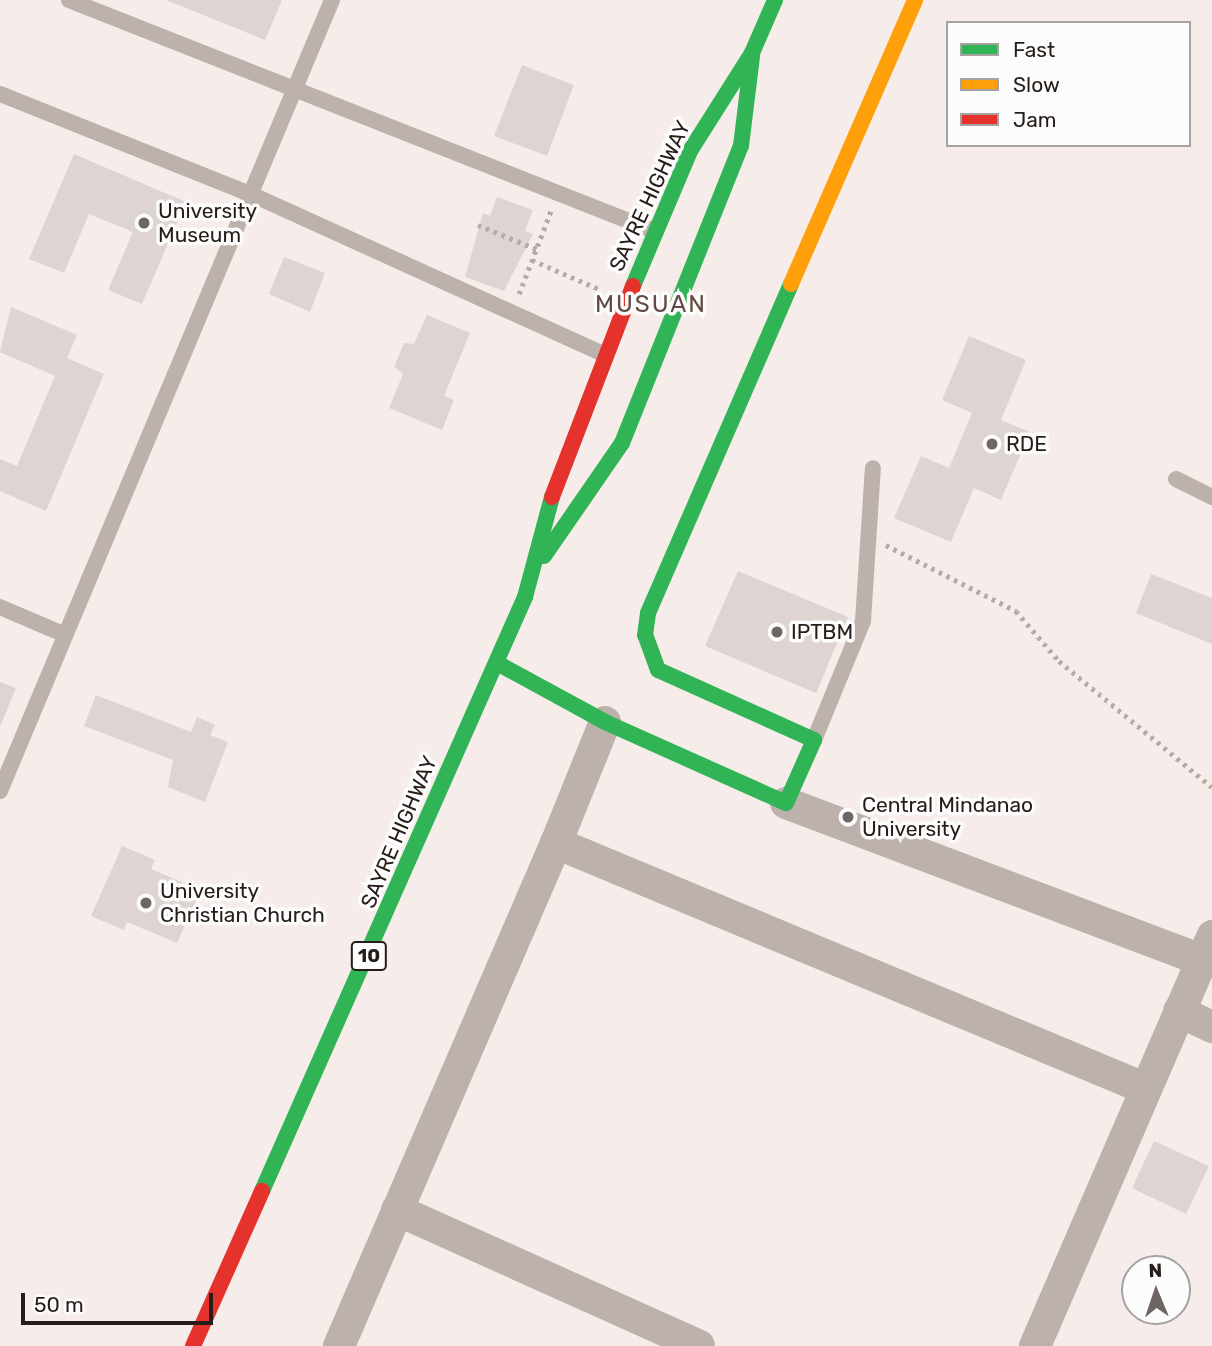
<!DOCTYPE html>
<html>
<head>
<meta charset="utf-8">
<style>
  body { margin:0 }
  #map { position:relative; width:1212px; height:1346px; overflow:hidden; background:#f6edea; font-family:Rubik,sans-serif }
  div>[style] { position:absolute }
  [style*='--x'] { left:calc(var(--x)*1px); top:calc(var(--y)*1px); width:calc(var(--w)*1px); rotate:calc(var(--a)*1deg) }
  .building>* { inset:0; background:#ded4d1 }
  .path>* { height:4.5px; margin-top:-2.25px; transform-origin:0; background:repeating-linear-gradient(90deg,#b5aba7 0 3.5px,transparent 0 8.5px) }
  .lane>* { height:16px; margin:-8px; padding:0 8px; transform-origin:8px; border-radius:8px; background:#bdb1ac }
  .street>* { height:32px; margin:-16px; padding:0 16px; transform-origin:16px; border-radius:16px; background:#bdb1ac }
  .fast>* { height:16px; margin:-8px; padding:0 8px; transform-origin:8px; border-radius:8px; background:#30b455 }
  .slow>* { height:16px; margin:-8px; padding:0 8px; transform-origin:8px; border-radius:8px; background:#ff9f0a }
  .jam>* { height:16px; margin:-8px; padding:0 8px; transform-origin:8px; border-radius:8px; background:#e5322d }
  .dots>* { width:19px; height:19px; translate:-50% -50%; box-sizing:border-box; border:4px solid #fcfcfc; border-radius:50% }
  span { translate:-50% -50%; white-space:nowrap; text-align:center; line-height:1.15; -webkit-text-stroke:7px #fcfcfc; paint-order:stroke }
  .shield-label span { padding:2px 5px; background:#fcfcfc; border:2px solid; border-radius:5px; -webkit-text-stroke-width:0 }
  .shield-label { font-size:19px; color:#261c18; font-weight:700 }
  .street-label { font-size:21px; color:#261c18 }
  .poi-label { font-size:21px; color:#261c18 }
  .left { translate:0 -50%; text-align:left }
  .quarter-label { font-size:24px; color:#614a41; letter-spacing:2px }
  .legend { position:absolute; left:946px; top:21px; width:245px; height:126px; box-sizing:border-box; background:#fcfcfc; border:2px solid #a6a2a1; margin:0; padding:9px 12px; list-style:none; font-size:21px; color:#261c18 }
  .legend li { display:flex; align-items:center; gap:14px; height:35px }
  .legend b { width:35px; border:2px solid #a6a2a1 }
  .north { position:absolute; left:1121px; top:1255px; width:70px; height:70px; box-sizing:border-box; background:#fcfcfc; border:2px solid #a6a2a1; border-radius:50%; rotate:358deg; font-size:19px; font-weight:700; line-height:28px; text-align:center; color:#261c18 }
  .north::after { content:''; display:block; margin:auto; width:24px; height:32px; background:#6f6562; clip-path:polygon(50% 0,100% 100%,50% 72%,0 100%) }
  .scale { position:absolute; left:21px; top:1293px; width:192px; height:32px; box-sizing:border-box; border:4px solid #261c18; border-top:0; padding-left:9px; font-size:21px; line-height:24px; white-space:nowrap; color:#261c18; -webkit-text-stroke:5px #fcfcfc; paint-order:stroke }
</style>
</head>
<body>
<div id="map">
  <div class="building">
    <i style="clip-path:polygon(166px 0,282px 0,265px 40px)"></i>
    <i style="clip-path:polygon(522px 65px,574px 85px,547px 156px,494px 136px)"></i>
    <i style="clip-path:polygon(74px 154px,186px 202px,142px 304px,108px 290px,133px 232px,89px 214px,64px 273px,29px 259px)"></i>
    <i style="clip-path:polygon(497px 197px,533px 210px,525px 231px,533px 234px,504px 291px,465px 277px,483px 213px,490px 216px)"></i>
    <i style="clip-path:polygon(284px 257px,325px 273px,310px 312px,269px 294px)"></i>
    <i style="clip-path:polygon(11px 307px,77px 335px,67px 358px,104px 374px,46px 511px,0 491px,0 459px,17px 466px,55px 376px,0 352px)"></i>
    <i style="clip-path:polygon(427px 315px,470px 333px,444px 396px,454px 400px,442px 430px,389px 408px,403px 374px,394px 367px,404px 343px,414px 344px)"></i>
    <i style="clip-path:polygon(969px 336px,1026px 360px,1001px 420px,1030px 432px,1001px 500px,974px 488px,951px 542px,894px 518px,921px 456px,949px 468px,972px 413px,942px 400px)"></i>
    <i style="clip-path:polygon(738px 571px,848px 617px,816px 693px,705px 646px)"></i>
    <i style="clip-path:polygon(1151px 574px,1212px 598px,1212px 644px,1136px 613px)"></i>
    <i style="clip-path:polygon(0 682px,16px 688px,0 727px)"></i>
    <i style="clip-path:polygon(96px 695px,191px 732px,197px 717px,215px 725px,210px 735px,228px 742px,205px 802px,168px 787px,173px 760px,84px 726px)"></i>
    <i style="clip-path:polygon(122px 846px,155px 860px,151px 869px,201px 890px,177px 943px,127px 922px,124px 930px,91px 916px)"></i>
    <i style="clip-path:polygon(1154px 1141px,1209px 1166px,1186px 1214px,1132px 1188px)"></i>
  </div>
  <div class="path">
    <i style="--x:478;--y:225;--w:64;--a:22.1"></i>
    <i style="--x:532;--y:260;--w:73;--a:23.4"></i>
    <i style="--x:519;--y:294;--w:90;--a:-69.1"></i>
    <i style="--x:886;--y:545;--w:146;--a:26.9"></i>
    <i style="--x:1016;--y:611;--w:66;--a:49.3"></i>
    <i style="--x:1059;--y:661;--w:198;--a:39.5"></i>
  </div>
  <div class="lane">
    <i style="--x:69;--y:0;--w:629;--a:21.55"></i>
    <i style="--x:0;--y:94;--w:275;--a:21.8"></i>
    <i style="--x:255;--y:196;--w:383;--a:24.4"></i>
    <i style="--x:1176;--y:479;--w:40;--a:26.6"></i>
    <i style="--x:0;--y:607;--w:69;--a:23.2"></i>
    <i style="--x:814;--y:740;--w:129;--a:-67.6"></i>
    <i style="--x:863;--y:621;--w:153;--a:-86.3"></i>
    <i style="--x:0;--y:791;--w:858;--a:-67.23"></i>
  </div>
  <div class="street">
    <i style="--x:605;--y:722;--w:131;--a:112"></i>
    <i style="--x:556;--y:843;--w:637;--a:22.62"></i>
    <i style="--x:786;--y:803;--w:444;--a:20.7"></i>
    <i style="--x:1179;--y:1011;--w:37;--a:26"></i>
    <i style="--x:397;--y:1210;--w:331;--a:24.2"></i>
    <i style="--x:339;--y:1346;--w:548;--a:-66.66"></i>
    <i style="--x:1035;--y:1346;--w:447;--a:-66.6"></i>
  </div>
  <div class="fast">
    <i style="--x:633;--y:286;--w:147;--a:-67.1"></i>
    <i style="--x:690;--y:151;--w:116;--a:-57.7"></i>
    <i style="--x:752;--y:53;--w:58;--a:-66.5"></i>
    <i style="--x:544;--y:556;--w:137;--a:-55.4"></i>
    <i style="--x:622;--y:443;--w:320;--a:-68.2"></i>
    <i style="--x:741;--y:146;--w:91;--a:-83"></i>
    <i style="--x:497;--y:663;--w:123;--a:28.6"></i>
    <i style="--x:605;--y:722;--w:198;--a:24.1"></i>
    <i style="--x:786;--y:803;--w:69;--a:-66"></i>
    <i style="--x:814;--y:740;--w:171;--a:-155.8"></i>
    <i style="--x:658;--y:670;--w:37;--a:-110"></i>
    <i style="--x:645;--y:635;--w:22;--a:-82"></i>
    <i style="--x:648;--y:613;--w:359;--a:-66.5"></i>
    <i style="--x:262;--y:1191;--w:650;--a:-66.12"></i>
    <i style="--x:525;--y:597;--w:104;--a:-74.9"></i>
  </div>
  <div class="slow">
    <i style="--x:791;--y:284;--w:310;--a:-66.4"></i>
  </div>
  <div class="jam">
    <i style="--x:552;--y:497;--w:226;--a:-69"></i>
    <i style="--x:193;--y:1346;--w:170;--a:-66"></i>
  </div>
  <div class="dots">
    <i style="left:144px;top:223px;background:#6f6562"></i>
    <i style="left:992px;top:444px;background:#6f6562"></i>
    <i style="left:777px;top:632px;background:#6f6562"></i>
    <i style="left:848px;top:817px;background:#6f6562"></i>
    <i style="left:146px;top:903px;background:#6f6562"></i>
  </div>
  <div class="shield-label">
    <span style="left:369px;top:956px">10</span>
  </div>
  <div class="street-label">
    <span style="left:650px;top:196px;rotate:-65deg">SAYRE HIGHWAY</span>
    <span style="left:399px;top:832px;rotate:-67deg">SAYRE HIGHWAY</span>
  </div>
  <div class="poi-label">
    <span class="left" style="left:158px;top:223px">University<br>Museum</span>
    <span class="left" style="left:1006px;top:444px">RDE</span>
    <span class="left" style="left:791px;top:632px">IPTBM</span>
    <span class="left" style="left:862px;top:817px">Central Mindanao<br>University</span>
    <span class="left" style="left:160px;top:903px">University<br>Christian Church</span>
  </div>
  <div class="quarter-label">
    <span style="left:651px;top:305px">MUSUAN</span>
  </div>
  <ul class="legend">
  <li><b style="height:9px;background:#30b455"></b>Fast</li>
  <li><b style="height:9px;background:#ff9f0a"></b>Slow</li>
  <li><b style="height:9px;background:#e5322d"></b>Jam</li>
  </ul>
  <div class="north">N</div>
  <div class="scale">50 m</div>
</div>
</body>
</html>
